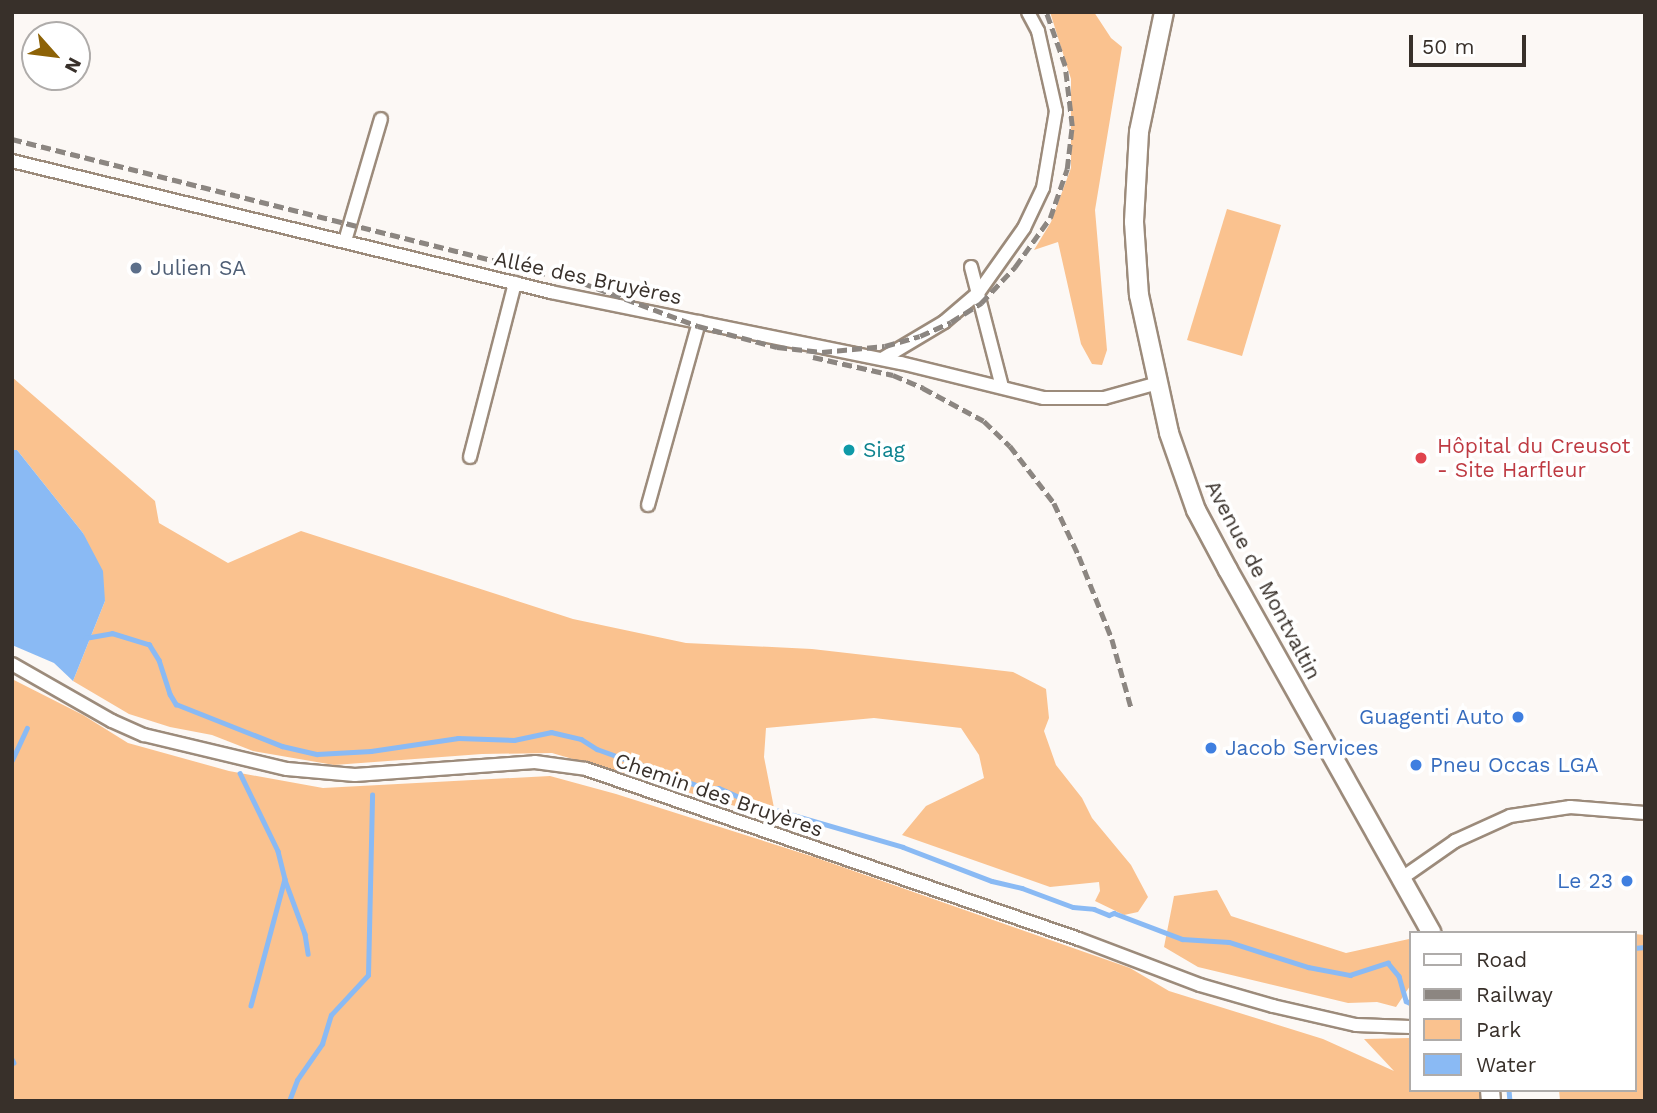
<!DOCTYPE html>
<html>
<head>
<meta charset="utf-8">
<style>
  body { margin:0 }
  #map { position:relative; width:1657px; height:1113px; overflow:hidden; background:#fcf8f5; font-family:"Work Sans",sans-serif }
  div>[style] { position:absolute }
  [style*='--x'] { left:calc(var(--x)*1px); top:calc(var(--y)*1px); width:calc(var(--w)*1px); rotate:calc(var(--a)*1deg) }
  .green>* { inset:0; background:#fac28f }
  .water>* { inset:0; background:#8abaf4 }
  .stream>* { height:4.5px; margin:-2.25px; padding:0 2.25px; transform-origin:2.25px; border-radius:2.25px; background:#8abaf4 }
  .roads { filter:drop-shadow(2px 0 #9c8b7b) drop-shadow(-2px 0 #9c8b7b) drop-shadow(0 2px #9c8b7b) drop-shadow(0 -2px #9c8b7b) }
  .street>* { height:12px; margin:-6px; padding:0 6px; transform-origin:6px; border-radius:6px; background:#fff }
  .secondary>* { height:18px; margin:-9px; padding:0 9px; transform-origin:9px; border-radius:9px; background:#fff }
  .rail>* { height:4.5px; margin-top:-2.25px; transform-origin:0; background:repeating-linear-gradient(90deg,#8c8681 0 10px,transparent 0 15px) }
  .dots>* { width:19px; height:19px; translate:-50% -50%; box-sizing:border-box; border:4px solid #fff; border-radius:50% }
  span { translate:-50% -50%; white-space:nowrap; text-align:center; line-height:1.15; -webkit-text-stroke:7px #fff; paint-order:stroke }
  .service-label { font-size:21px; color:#4e5e75 }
  .left { translate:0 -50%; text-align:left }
  .street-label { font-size:21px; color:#38302a }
  .health-label { font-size:21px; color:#be3a42 }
  .culture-label { font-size:21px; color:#0d838f }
  .shop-label { font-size:21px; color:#366cbe }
  .right { translate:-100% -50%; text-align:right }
  .frame { position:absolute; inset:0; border:14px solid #38302a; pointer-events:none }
  .legend { position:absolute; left:1409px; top:931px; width:228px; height:161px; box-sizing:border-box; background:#fff; border:2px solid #afacaa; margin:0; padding:9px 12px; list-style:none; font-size:21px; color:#38302a }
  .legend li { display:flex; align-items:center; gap:14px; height:35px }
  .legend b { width:35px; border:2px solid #afacaa }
  .north { position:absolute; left:21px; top:21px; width:70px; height:70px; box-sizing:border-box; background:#fff; border:2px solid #afacaa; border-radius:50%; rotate:118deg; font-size:19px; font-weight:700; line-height:28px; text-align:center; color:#38302a }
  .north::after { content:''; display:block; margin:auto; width:24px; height:32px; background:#8d6206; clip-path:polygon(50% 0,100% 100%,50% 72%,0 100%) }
  .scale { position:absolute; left:1409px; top:35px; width:117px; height:32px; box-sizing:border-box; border:4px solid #38302a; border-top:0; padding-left:9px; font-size:21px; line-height:24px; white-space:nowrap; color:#38302a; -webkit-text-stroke:5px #fff; paint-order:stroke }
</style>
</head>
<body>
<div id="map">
  <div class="green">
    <i style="clip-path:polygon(1050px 12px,1094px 12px,1111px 38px,1122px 47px,1095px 210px,1107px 350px,1102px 365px,1092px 364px,1081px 344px,1058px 242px,1034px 250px,1051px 222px,1071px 168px,1071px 79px)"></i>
    <i style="clip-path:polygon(1227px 209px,1281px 225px,1242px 356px,1187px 340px)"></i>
    <i style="clip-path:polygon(12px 377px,155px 501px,159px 523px,228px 563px,301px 531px,573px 619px,686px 643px,812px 649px,1013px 672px,1046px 689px,1049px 718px,1044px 731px,1056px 765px,1082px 798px,1092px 818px,1131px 865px,1148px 897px,1138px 912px,1124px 915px,1095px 901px,1100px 891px,1099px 882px,1050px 887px,902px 835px,926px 806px,984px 778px,979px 755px,961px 728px,874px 718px,766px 728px,764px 757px,776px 818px,552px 753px,482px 754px,334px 765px,253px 751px,212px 735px,170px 727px,129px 714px,73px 681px,105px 601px,83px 533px,17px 450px,12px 450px)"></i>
    <i style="clip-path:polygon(12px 679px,83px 715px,128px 743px,229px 771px,323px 788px,550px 776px,616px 794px,814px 857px,1130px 968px,1169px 991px,1323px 1039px,1394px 1071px,1364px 1039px,1410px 1038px,1410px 1090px,1479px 1090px,1480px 1101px,12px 1101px)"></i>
    <i style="clip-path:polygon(1217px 890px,1231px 916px,1346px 953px,1409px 939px,1410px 986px,1396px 1007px,1377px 1002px,1348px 1003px,1198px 967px,1164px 947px,1174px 896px)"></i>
    <i style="clip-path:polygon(1634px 934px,1645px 935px,1645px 1101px,1560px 1101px,1559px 1090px,1634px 1090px)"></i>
  </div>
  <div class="water">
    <i style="clip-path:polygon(12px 450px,17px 450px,83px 533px,103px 571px,105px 601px,73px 681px,54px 663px,12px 645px)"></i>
  </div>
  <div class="stream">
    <i style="--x:85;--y:638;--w:27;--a:-10"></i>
    <i style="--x:112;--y:633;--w:39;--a:17"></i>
    <i style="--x:149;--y:644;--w:19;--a:58"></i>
    <i style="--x:159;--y:660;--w:36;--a:72"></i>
    <i style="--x:170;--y:694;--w:12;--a:59"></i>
    <i style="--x:176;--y:704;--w:114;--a:21.6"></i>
    <i style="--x:282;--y:746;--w:36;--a:13"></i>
    <i style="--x:317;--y:754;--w:54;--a:-3.2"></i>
    <i style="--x:371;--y:751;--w:88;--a:-8.5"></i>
    <i style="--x:458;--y:738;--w:56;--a:2"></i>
    <i style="--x:514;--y:740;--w:38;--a:-12"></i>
    <i style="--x:551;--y:732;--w:31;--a:13"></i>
    <i style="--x:581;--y:739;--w:19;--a:32"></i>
    <i style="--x:597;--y:749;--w:115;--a:19.9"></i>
    <i style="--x:705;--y:788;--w:14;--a:0"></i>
    <i style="--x:719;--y:788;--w:36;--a:24"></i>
    <i style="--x:752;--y:803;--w:157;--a:16.2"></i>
    <i style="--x:903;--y:847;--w:95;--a:20.9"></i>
    <i style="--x:992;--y:881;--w:31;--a:13"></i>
    <i style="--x:1022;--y:888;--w:54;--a:20.4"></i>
    <i style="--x:1073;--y:907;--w:21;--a:5"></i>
    <i style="--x:1094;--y:909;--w:16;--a:22"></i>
    <i style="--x:1109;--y:915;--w:5;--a:-22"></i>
    <i style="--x:1114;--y:913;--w:73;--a:20.9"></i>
    <i style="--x:1182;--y:939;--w:47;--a:3.7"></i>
    <i style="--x:1229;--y:942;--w:83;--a:17.6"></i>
    <i style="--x:1308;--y:967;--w:43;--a:10.8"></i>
    <i style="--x:1350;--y:975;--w:40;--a:-18"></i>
    <i style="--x:1388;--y:963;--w:17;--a:50"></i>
    <i style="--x:1399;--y:976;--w:26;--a:74"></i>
    <i style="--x:1406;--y:1001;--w:4;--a:27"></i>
    <i style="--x:12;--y:760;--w:35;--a:-65"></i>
    <i style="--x:240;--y:773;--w:87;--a:64"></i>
    <i style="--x:278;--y:851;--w:29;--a:76"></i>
    <i style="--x:285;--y:879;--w:131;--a:105"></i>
    <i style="--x:285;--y:880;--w:58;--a:69.7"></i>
    <i style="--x:305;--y:934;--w:20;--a:81"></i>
    <i style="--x:1634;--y:948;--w:11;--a:-5"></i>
    <i style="--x:12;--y:1059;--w:4;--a:63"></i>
    <i style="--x:1509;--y:1090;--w:11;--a:85"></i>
    <i style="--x:289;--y:1101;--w:22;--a:-69"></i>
    <i style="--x:297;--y:1080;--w:44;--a:-55.2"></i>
    <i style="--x:322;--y:1044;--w:30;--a:-73"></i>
    <i style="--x:331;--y:1015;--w:54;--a:-47.2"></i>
    <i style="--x:368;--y:975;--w:180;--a:-88.7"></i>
  </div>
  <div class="roads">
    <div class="street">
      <i style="--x:12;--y:161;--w:555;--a:13.66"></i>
      <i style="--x:551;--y:292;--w:357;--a:11.5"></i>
      <i style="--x:901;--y:363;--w:147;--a:13.8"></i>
      <i style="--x:1044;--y:398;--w:60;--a:0"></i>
      <i style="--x:1104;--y:398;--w:56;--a:-15.5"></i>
      <i style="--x:345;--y:241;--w:127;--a:-73.6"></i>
      <i style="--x:971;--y:267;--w:124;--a:75.5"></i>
      <i style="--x:882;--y:359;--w:72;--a:-30.8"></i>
      <i style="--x:944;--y:322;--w:45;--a:-40.5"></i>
      <i style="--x:978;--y:293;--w:80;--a:-54.7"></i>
      <i style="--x:1024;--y:228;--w:44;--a:-64.6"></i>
      <i style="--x:1043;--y:188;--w:78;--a:-80.4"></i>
      <i style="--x:1056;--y:111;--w:82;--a:-102.7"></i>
      <i style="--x:1038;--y:31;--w:21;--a:-118"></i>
      <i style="--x:470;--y:457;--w:180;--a:-75.5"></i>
      <i style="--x:648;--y:505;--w:190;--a:-74.4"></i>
      <i style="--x:12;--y:664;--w:115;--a:29.7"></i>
      <i style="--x:112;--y:721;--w:35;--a:24"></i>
      <i style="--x:144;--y:735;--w:147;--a:13.4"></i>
      <i style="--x:287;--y:769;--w:68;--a:5"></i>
      <i style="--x:355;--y:775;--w:180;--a:-4.1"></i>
      <i style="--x:535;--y:762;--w:51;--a:7.8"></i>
      <i style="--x:586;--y:769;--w:521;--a:19.03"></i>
      <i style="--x:1079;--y:939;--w:129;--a:20.8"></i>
      <i style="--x:1200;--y:985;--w:76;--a:16"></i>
      <i style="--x:1273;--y:1006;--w:85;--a:12.9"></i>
      <i style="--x:1356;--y:1025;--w:54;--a:2.1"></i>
      <i style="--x:1402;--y:878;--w:65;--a:-34.9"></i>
      <i style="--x:1455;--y:841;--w:60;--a:-24.4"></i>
      <i style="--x:1510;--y:816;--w:61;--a:-8.5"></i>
      <i style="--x:1570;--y:807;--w:75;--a:4.6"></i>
    </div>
    <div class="secondary">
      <i style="--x:1164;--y:12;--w:123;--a:101.8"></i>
      <i style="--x:1139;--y:132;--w:90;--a:93.2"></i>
      <i style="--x:1134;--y:222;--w:73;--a:86.1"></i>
      <i style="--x:1139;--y:295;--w:141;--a:77.7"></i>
      <i style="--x:1169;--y:433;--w:82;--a:70.7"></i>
      <i style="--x:1196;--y:510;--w:68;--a:61.9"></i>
      <i style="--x:1228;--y:570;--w:416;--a:60.7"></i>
      <i style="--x:1490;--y:1090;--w:11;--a:85"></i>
    </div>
  </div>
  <div class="rail">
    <i style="--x:12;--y:139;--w:589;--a:14.15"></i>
    <i style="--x:583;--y:283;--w:123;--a:20.5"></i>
    <i style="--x:698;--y:326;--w:82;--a:14.9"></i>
    <i style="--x:777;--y:347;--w:45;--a:6.3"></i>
    <i style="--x:822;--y:352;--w:63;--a:-5.4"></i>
    <i style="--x:885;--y:346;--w:36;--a:-16"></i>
    <i style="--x:920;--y:336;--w:34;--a:-24"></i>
    <i style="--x:951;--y:322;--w:36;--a:-32"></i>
    <i style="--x:981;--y:303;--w:50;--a:-46.6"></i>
    <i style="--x:1015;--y:267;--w:60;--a:-54.5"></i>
    <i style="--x:1050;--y:218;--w:52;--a:-70.9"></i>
    <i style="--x:1067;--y:169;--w:43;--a:-83.4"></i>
    <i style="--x:1072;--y:126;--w:60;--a:-96.7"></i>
    <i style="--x:1065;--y:66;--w:57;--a:-109.4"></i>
    <i style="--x:813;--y:357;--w:82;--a:12.7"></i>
    <i style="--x:893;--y:375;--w:33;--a:23"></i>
    <i style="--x:923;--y:388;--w:69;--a:28.4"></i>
    <i style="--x:984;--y:421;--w:36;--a:44"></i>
    <i style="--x:1010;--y:446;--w:72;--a:52.3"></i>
    <i style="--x:1054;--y:503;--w:59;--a:64.7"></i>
    <i style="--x:1079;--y:556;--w:89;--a:68.3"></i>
    <i style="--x:1112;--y:639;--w:71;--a:74.4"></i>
  </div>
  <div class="dots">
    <i style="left:136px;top:268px;background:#5c6f8a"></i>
    <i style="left:849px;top:450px;background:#0f9aa8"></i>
    <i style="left:1421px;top:458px;background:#e0444e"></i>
    <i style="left:1518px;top:717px;background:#3f7fe0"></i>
    <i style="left:1211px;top:748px;background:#3f7fe0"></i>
    <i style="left:1416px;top:765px;background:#3f7fe0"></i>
    <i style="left:1627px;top:881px;background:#3f7fe0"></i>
  </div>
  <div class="service-label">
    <span class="left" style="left:150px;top:268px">Julien SA</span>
  </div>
  <div class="street-label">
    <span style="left:588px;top:278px;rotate:12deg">Allée des Bruyères</span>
    <span style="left:1263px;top:580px;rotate:62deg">Avenue de Montvaltin</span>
    <span style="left:719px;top:795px;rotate:19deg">Chemin des Bruyères</span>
  </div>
  <div class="health-label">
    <span class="left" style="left:1437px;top:458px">Hôpital du Creusot<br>- Site Harfleur</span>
  </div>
  <div class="culture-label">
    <span class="left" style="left:863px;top:450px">Siag</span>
  </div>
  <div class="shop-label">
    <span class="right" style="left:1504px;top:717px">Guagenti Auto</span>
    <span class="left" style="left:1225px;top:748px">Jacob Services</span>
    <span class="left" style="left:1430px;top:765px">Pneu Occas LGA</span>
    <span class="right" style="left:1613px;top:881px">Le 23</span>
  </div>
  <div class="frame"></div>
  <ul class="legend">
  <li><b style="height:9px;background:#fff"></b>Road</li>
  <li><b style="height:9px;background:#8c8681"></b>Railway</li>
  <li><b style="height:19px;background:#fac28f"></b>Park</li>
  <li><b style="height:19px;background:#8abaf4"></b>Water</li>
  </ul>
  <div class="north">N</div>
  <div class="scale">50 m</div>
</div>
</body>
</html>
